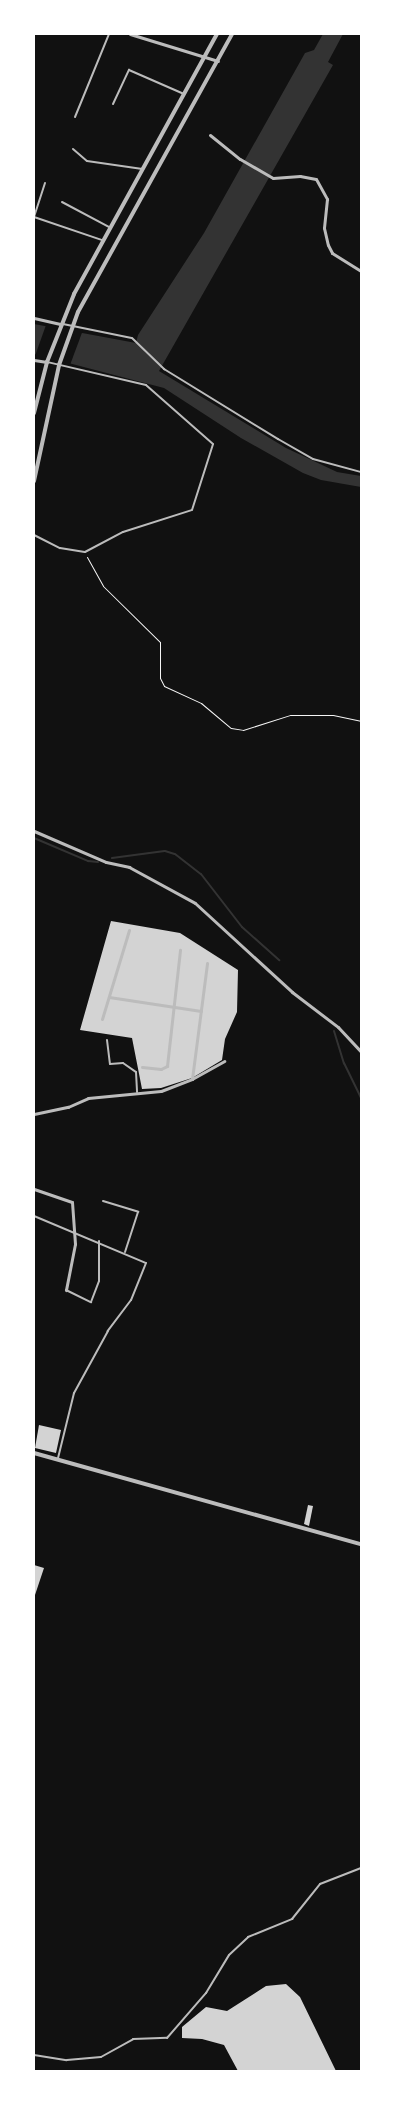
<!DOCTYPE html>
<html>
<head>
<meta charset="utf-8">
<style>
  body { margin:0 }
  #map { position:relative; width:395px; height:2105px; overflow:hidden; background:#111; font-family:Commissioner,sans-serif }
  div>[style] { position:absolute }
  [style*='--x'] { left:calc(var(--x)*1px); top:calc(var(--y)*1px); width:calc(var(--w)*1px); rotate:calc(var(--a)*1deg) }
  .water>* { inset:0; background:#333 }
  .pier>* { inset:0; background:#111 }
  .stream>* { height:2px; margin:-1px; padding:0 1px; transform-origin:1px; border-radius:1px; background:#333 }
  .building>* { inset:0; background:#d3d3d3 }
  .path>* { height:1px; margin:-0.5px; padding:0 0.5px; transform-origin:0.5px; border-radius:0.5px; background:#f5f5f5 }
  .service>* { height:2px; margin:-1px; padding:0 1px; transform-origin:1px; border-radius:1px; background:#bcbcbc }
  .minor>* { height:3px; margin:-1.5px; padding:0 1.5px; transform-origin:1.5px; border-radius:1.5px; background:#bcbcbc }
  .tertiary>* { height:4px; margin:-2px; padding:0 2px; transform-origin:2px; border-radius:2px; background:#bcbcbc }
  span { translate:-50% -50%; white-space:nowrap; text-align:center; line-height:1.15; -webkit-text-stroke:5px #fff; paint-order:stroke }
  .frame { position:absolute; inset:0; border:35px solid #fff; pointer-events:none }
</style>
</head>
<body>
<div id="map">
  <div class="water">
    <i style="clip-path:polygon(323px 34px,343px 34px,328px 62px,333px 65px,159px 371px,286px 448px,337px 472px,361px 476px,361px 487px,321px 480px,303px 473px,241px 438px,164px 388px,34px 354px,34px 324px,136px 343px,138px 335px,204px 233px,305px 53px,314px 50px)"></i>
  </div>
  <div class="pier">
    <i style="clip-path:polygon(46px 325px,83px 330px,70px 365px,35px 356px)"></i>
  </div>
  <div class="stream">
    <i style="--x:34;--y:838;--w:59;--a:23.1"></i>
    <i style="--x:88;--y:861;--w:10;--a:6"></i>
    <i style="--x:112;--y:858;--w:53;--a:-7.5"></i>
    <i style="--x:165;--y:851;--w:10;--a:17"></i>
    <i style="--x:175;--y:854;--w:33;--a:38"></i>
    <i style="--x:201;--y:874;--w:67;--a:52.3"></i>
    <i style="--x:242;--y:927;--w:50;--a:41.7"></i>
    <i style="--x:334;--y:1031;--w:34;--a:73"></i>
    <i style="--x:344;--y:1063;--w:39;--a:64"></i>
  </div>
  <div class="building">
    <i style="clip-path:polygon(111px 921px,180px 933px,238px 970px,237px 1012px,225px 1039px,222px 1060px,192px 1078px,161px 1088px,142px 1089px,132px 1038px,80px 1030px)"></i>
    <i style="clip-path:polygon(39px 1425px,61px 1430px,56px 1453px,35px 1448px)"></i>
    <i style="clip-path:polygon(308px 1505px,313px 1506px,309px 1526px,304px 1524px)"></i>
    <i style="clip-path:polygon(34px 1565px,44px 1568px,34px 1598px)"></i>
    <i style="clip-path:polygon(286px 1984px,300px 1997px,336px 2071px,238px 2071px,224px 2045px,202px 2039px,182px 2038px,182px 2027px,206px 2007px,227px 2011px,266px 1986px)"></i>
  </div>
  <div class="path">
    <i style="--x:87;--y:557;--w:33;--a:61"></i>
    <i style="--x:103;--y:586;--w:80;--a:44.5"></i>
    <i style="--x:160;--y:642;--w:36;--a:90"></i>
    <i style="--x:160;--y:678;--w:9;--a:63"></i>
    <i style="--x:164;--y:686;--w:41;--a:24.7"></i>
    <i style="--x:201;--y:703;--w:39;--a:40"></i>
    <i style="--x:231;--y:728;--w:12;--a:9"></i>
    <i style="--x:243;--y:730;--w:49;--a:-17.7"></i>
    <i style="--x:290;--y:715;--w:43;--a:0"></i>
    <i style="--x:333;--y:715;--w:29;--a:12"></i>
  </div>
  <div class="service">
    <i style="--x:113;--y:104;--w:38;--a:-65"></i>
    <i style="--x:129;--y:70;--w:60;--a:23.6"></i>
    <i style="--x:75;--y:117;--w:90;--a:-67.7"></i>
    <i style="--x:73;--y:149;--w:18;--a:41"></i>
    <i style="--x:87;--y:161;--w:56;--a:8.3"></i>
    <i style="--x:45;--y:183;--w:36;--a:108"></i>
    <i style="--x:34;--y:217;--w:72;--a:18.7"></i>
    <i style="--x:62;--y:202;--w:53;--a:28"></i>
    <i style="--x:63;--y:324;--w:70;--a:11.5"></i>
    <i style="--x:132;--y:338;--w:45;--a:44.1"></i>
    <i style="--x:164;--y:369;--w:134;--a:31.6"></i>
    <i style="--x:278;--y:439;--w:40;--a:29.7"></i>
    <i style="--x:313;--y:459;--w:50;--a:15.2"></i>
    <i style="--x:34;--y:535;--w:29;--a:27"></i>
    <i style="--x:60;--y:548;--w:25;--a:9"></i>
    <i style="--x:85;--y:552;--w:43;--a:-27.8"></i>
    <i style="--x:123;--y:532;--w:72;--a:-17.7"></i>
    <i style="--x:192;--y:510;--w:69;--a:-72.3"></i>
    <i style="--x:213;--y:444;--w:89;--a:-138.6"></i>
    <i style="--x:146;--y:385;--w:102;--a:-166.9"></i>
    <i style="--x:107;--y:1040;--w:24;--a:83"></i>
    <i style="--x:110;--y:1064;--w:13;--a:-4"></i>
    <i style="--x:123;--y:1063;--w:16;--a:35"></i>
    <i style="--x:136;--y:1072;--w:20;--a:87"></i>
    <i style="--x:103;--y:1201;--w:37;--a:17"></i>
    <i style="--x:138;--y:1212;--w:42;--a:108"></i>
    <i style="--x:34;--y:1216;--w:121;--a:22.8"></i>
    <i style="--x:146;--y:1263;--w:40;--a:112"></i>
    <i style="--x:131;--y:1300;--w:39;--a:127"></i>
    <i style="--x:108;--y:1331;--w:71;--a:118.7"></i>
    <i style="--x:74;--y:1393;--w:67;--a:103.8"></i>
    <i style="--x:66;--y:1290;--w:28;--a:26"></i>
    <i style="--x:91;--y:1302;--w:22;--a:-69"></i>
    <i style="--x:99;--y:1281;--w:40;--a:-90"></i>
    <i style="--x:34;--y:2055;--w:33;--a:9"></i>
    <i style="--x:67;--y:2060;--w:34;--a:-5"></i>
    <i style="--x:101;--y:2057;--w:37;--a:-29"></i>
    <i style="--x:133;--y:2039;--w:34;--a:-2"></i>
    <i style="--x:167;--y:2038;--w:60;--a:-49.1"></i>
    <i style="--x:206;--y:1993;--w:44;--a:-58.8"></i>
    <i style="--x:229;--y:1955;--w:26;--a:-43"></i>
    <i style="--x:248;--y:1937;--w:48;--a:-22.2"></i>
    <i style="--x:292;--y:1919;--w:45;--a:-51.3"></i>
    <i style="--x:320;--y:1884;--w:44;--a:-21.3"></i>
  </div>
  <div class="minor">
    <i style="--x:130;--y:34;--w:92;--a:17.1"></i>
    <i style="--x:210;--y:135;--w:38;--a:39"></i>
    <i style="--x:240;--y:159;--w:38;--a:30"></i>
    <i style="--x:273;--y:178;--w:27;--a:-4"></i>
    <i style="--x:300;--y:176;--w:16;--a:11"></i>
    <i style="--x:316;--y:179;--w:23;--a:61"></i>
    <i style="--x:327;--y:199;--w:29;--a:96"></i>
    <i style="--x:324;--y:228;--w:17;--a:77"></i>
    <i style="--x:328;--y:245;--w:9;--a:63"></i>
    <i style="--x:332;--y:253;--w:34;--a:32"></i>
    <i style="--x:34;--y:318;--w:28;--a:13"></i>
    <i style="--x:34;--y:360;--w:13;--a:9"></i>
    <i style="--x:34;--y:831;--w:78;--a:23.3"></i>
    <i style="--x:106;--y:862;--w:24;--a:12"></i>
    <i style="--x:129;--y:867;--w:75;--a:28.6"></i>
    <i style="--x:195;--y:903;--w:132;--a:42.5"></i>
    <i style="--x:292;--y:992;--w:58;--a:37.3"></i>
    <i style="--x:338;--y:1027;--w:34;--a:47"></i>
    <i style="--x:109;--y:997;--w:93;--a:8.7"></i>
    <i style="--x:102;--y:1019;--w:93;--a:-73.1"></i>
    <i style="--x:142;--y:1067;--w:19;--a:6"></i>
    <i style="--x:161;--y:1069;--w:7;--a:-27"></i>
    <i style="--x:167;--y:1066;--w:117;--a:-83.6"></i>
    <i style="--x:192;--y:1079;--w:117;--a:-82.6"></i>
    <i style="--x:34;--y:1114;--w:35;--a:-12"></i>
    <i style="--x:68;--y:1107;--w:22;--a:-24"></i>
    <i style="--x:88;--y:1098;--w:73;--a:-5.5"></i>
    <i style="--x:161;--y:1091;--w:33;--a:-21"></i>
    <i style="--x:192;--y:1079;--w:37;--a:-29"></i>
    <i style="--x:34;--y:1189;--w:40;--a:18.9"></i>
    <i style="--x:72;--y:1202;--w:42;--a:85.9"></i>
    <i style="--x:75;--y:1244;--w:47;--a:101.1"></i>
  </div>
  <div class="tertiary">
    <i style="--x:34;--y:413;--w:53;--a:-75.7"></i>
    <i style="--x:47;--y:362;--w:73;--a:-68.3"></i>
    <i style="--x:74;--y:294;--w:297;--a:-61.2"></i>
    <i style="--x:34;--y:481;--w:119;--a:-77.8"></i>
    <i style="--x:59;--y:365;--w:56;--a:-70.3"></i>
    <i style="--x:78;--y:312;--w:318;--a:-61"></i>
    <i style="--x:34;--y:1453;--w:339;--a:15.6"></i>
  </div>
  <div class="frame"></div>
</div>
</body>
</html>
